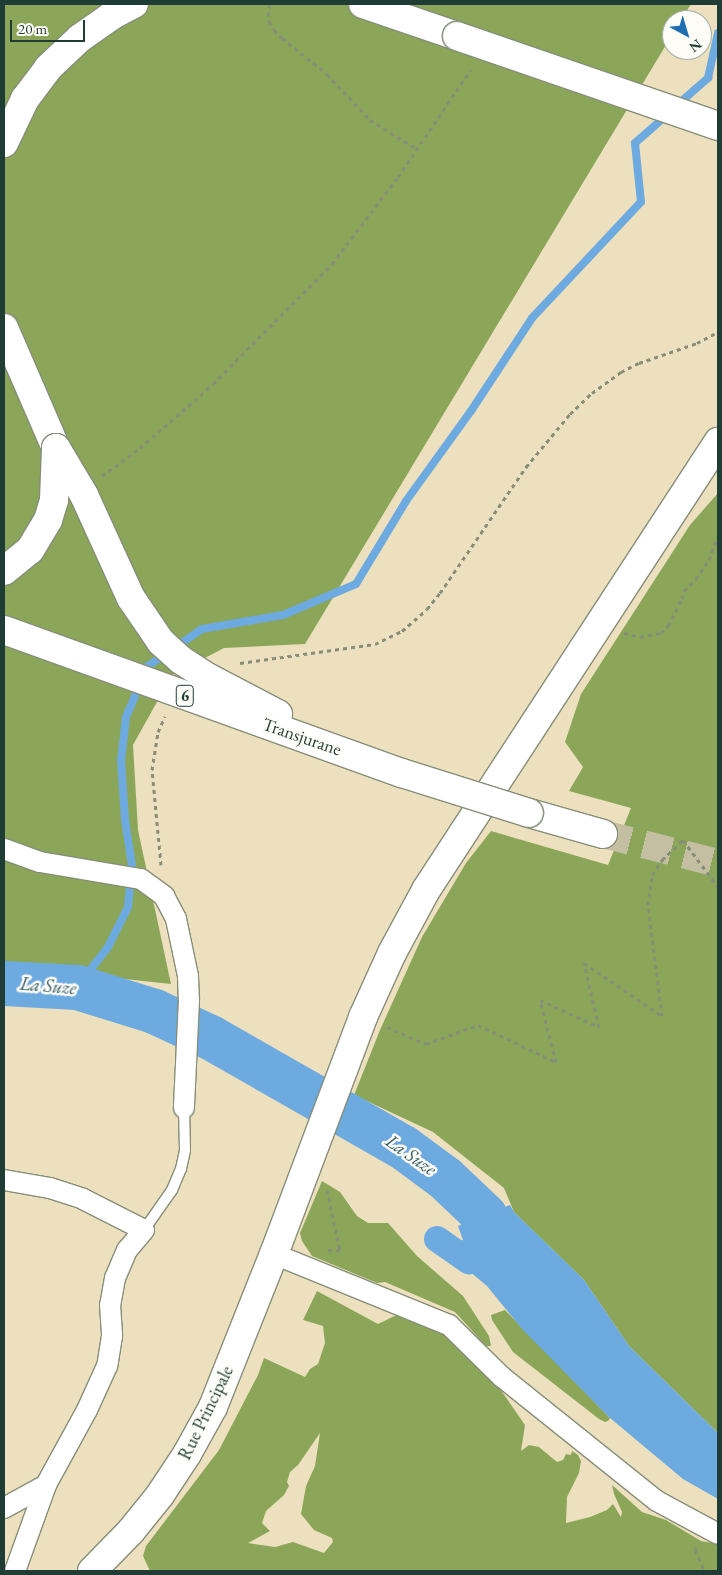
<!DOCTYPE html>
<html>
<head>
<meta charset="utf-8">
<style>
  body { margin:0 }
  #map { position:relative; width:722px; height:1575px; overflow:hidden; background:#ede0be; font-family:"EB Garamond",serif }
  div>[style] { position:absolute }
  [style*='--x'] { left:calc(var(--x)*1px); top:calc(var(--y)*1px); width:calc(var(--w)*1px); rotate:calc(var(--a)*1deg) }
  .forest>* { inset:0; background:#8ba658 }
  .water>* { inset:0; background:#6daadf }
  .stream>* { height:8px; margin:-4px; padding:0 4px; transform-origin:4px; border-radius:4px; background:#6daadf }
  .canal>* { height:26px; margin:-13px; padding:0 13px; transform-origin:13px; border-radius:13px; background:#6daadf }
  .river>* { height:45px; margin:-22.5px; padding:0 22.5px; transform-origin:22.5px; border-radius:22.5px; background:#6daadf }
  .primary-tunnel>* { height:28px; margin-top:-14px; transform-origin:0; background:repeating-linear-gradient(90deg,#c4bfa2 0 28px,transparent 0 42px) }
  .path>* { height:3px; margin-top:-1.5px; transform-origin:0; background:repeating-linear-gradient(90deg,#868e79 0 4px,transparent 0 8px) }
  .roads { filter:drop-shadow(1px 0 #868e79) drop-shadow(-1px 0 #868e79) drop-shadow(0 1px #868e79) drop-shadow(0 -1px #868e79) }
  .service>* { height:10px; margin:-5px; padding:0 5px; transform-origin:5px; border-radius:5px; background:#fff }
  .minor>* { height:20px; margin:-10px; padding:0 10px; transform-origin:10px; border-radius:10px; background:#fff }
  .secondary>* { height:28px; margin:-14px; padding:0 14px; transform-origin:14px; border-radius:14px; background:#fff }
  .primary>* { height:28px; margin:-14px; padding:0 14px; transform-origin:14px; border-radius:14px; background:#fff }
  .bridges { filter:drop-shadow(1px 0 #868e79) drop-shadow(-1px 0 #868e79) drop-shadow(0 1px #868e79) drop-shadow(0 -1px #868e79) }
  .primary-bridge>* { height:28px; margin:-14px; padding:0 14px; transform-origin:14px; border-radius:14px; background:#fff }
  span { translate:-50% -50%; white-space:nowrap; text-align:center; line-height:1.15; -webkit-text-stroke:5px #fdfcf7; paint-order:stroke }
  .shield-label span { padding:1px 4px; background:#fdfcf7; border:1px solid; border-radius:4px; -webkit-text-stroke-width:0 }
  .shield-label { font-size:16px; color:#1f3d34; font-weight:700 }
  .street-label { font-size:18px; color:#1f3d34 }
  .water-label { font-size:19px; color:#365e67; font-style:italic }
  .frame { position:absolute; inset:0; border:5px solid #1f3d34; pointer-events:none }
  .north { position:absolute; left:662px; top:10px; width:50px; height:50px; box-sizing:border-box; background:#fdfcf7; border:1px solid #a4b0a9; border-radius:50%; rotate:141deg; font-size:14px; font-weight:700; line-height:20px; text-align:center; color:#1f3d34 }
  .north::after { content:''; display:block; margin:auto; width:18px; height:22px; background:#1f6fb2; clip-path:polygon(50% 0,100% 100%,50% 72%,0 100%) }
  .scale { position:absolute; left:10px; top:20px; width:75px; height:22px; box-sizing:border-box; border:2px solid #1f3d34; border-top:0; padding-left:6px; font-size:15px; line-height:18px; white-space:nowrap; color:#1f3d34; -webkit-text-stroke:4px #fdfcf7; paint-order:stroke }
</style>
</head>
<body>
<div id="map">
  <div class="forest">
    <i style="clip-path:polygon(4px 4px,691px 4px,681px 20px,672px 20px,672px 35px,305px 644px,224px 648px,172px 675px,133px 745px,138px 830px,171px 984px,4px 966px)"></i>
    <i style="clip-path:polygon(718px 493px,718px 1433px,629px 1346px,584px 1280px,514px 1212px,504px 1188px,433px 1132px,354px 1095px,380px 1030px,422px 937px,466px 863px,491px 831px,608px 865px,631px 808px,569px 791px,583px 767px,565px 742px,581px 694px,690px 525px)"></i>
    <i style="clip-path:polygon(322px 1181px,340px 1192px,357px 1216px,368px 1223px,388px 1223px,417px 1256px,463px 1296px,489px 1336px,491px 1346px,486px 1346px,455px 1312px,385px 1282px,377px 1283px,312px 1256px,302px 1241px,300px 1233px)"></i>
    <i style="clip-path:polygon(evenodd,317px 1291px,378px 1324px,409px 1309px,431px 1321px,498px 1386px,525px 1425px,521px 1451px,529px 1445px,539px 1447px,557px 1462px,563px 1460px,566px 1454px,571px 1455px,572px 1451px,578px 1455px,581px 1461px,579px 1473px,567px 1497px,566px 1523px,590px 1517px,607px 1510px,613px 1504px,621px 1517px,622px 1512px,614px 1494px,612px 1485px,642px 1512px,666px 1520px,701px 1541px,718px 1544px,718px 1571px,150px 1571px,143px 1556px,146px 1546px,219px 1450px,258px 1375px,264px 1358px,305px 1377px,310px 1369px,318px 1364px,325px 1343px,323px 1326px,303px 1320px,317px 1291px,320px 1433px,315px 1466px,306px 1486px,301px 1514px,314px 1530px,332px 1538px,333px 1542px,324px 1553px,293px 1542px,275px 1547px,248px 1543px,270px 1531px,262px 1523px,266px 1511px,284px 1495px,289px 1486px,287px 1482px,290px 1472px,298px 1465px,320px 1433px)"></i>
    <i style="clip-path:polygon(505px 1310px,610px 1418px,608px 1421px,605px 1422px,599px 1419px,513px 1352px,492px 1320px,491px 1315px)"></i>
  </div>
  <div class="water">
    <i style="clip-path:polygon(510px 1205px,514px 1212px,584px 1280px,629px 1346px,718px 1433px,718px 1499px,683px 1479px,610px 1418px,522px 1329px,487px 1286px,469px 1271px,456px 1267px,453px 1256px,437px 1247px,444px 1235px,458px 1242px,463px 1240px,458px 1226px)"></i>
  </div>
  <div class="stream">
    <i style="--x:676;--y:106;--w:43;--a:-41.2"></i>
    <i style="--x:708;--y:78;--w:46;--a:-77.5"></i>
    <i style="--x:77;--y:987;--w:51;--a:-52.2"></i>
    <i style="--x:108;--y:947;--w:45;--a:-63.4"></i>
    <i style="--x:128;--y:907;--w:41;--a:-84.4"></i>
    <i style="--x:132;--y:866;--w:48;--a:-98.5"></i>
    <i style="--x:125;--y:819;--w:58;--a:-93.9"></i>
    <i style="--x:121;--y:761;--w:44;--a:-83.5"></i>
    <i style="--x:126;--y:717;--w:56;--a:-66.7"></i>
    <i style="--x:148;--y:666;--w:65;--a:-34.4"></i>
    <i style="--x:202;--y:629;--w:82;--a:-9.8"></i>
    <i style="--x:283;--y:615;--w:79;--a:-23"></i>
    <i style="--x:356;--y:584;--w:97;--a:-58.9"></i>
    <i style="--x:406;--y:501;--w:111;--a:-54.2"></i>
    <i style="--x:471;--y:411;--w:111;--a:-56.7"></i>
    <i style="--x:532;--y:318;--w:159;--a:-46.8"></i>
    <i style="--x:641;--y:202;--w:59;--a:-95.8"></i>
    <i style="--x:635;--y:143;--w:44;--a:-41.3"></i>
  </div>
  <div class="canal">
    <i style="--x:437;--y:1239;--w:39;--a:35"></i>
  </div>
  <div class="river">
    <i style="--x:4;--y:983;--w:73;--a:3.1"></i>
    <i style="--x:77;--y:987;--w:81;--a:17.3"></i>
    <i style="--x:154;--y:1011;--w:62;--a:24.9"></i>
    <i style="--x:210;--y:1037;--w:222;--a:29.7"></i>
    <i style="--x:403;--y:1147;--w:52;--a:36.4"></i>
    <i style="--x:445;--y:1178;--w:54;--a:43.5"></i>
    <i style="--x:484;--y:1215;--w:62;--a:58.1"></i>
  </div>
  <div class="primary-tunnel">
    <i style="--x:603;--y:834;--w:119;--a:14.2"></i>
  </div>
  <div class="path">
    <i style="--x:270;--y:4;--w:8;--a:104"></i>
    <i style="--x:268;--y:12;--w:9;--a:84"></i>
    <i style="--x:269;--y:21;--w:10;--a:61"></i>
    <i style="--x:274;--y:30;--w:11;--a:45"></i>
    <i style="--x:282;--y:38;--w:58;--a:38.7"></i>
    <i style="--x:327;--y:74;--w:63;--a:46.9"></i>
    <i style="--x:370;--y:120;--w:55;--a:31.7"></i>
    <i style="--x:102;--y:476;--w:47;--a:-36.4"></i>
    <i style="--x:140;--y:448;--w:97;--a:-41.2"></i>
    <i style="--x:213;--y:384;--w:169;--a:-45.2"></i>
    <i style="--x:332;--y:264;--w:109;--a:-52.8"></i>
    <i style="--x:398;--y:177;--w:130;--a:-55.9"></i>
    <i style="--x:624;--y:633;--w:16;--a:14"></i>
    <i style="--x:640;--y:637;--w:21;--a:-11"></i>
    <i style="--x:661;--y:633;--w:10;--a:-45"></i>
    <i style="--x:668;--y:626;--w:30;--a:-63"></i>
    <i style="--x:682;--y:599;--w:8;--a:-76"></i>
    <i style="--x:684;--y:591;--w:17;--a:-45"></i>
    <i style="--x:696;--y:579;--w:23;--a:-56"></i>
    <i style="--x:709;--y:560;--w:25;--a:-69"></i>
    <i style="--x:240;--y:663;--w:136;--a:-8"></i>
    <i style="--x:375;--y:644;--w:30;--a:-26"></i>
    <i style="--x:402;--y:631;--w:33;--a:-41"></i>
    <i style="--x:427;--y:609;--w:21;--a:-51"></i>
    <i style="--x:440;--y:593;--w:153;--a:-55.7"></i>
    <i style="--x:526;--y:467;--w:69;--a:-50.3"></i>
    <i style="--x:570;--y:414;--w:30;--a:-44"></i>
    <i style="--x:592;--y:393;--w:36;--a:-36"></i>
    <i style="--x:621;--y:372;--w:20;--a:-27"></i>
    <i style="--x:639;--y:363;--w:61;--a:-19"></i>
    <i style="--x:697;--y:343;--w:24;--a:-28"></i>
    <i style="--x:161;--y:865;--w:95;--a:-95.4"></i>
    <i style="--x:152;--y:770;--w:38;--a:-81"></i>
    <i style="--x:158;--y:732;--w:17;--a:-66"></i>
    <i style="--x:387;--y:1027;--w:43;--a:23.6"></i>
    <i style="--x:426;--y:1044;--w:55;--a:-20.1"></i>
    <i style="--x:478;--y:1025;--w:86;--a:25.4"></i>
    <i style="--x:556;--y:1062;--w:64;--a:-104.5"></i>
    <i style="--x:540;--y:1000;--w:65;--a:24.6"></i>
    <i style="--x:599;--y:1027;--w:66;--a:-103.2"></i>
    <i style="--x:584;--y:963;--w:94;--a:34.2"></i>
    <i style="--x:662;--y:1016;--w:112;--a:-97.2"></i>
    <i style="--x:648;--y:905;--w:30;--a:-82"></i>
    <i style="--x:652;--y:875;--w:18;--a:-56"></i>
    <i style="--x:662;--y:860;--w:29;--a:-44"></i>
    <i style="--x:683;--y:840;--w:59;--a:53.3"></i>
    <i style="--x:327;--y:1190;--w:61;--a:77.8"></i>
    <i style="--x:340;--y:1250;--w:13;--a:180"></i>
    <i style="--x:696;--y:1547;--w:3;--a:108"></i>
    <i style="--x:695;--y:1550;--w:23;--a:65"></i>
  </div>
  <div class="roads">
    <div class="service">
      <i style="--x:144;--y:1230;--w:49;--a:-55"></i>
      <i style="--x:172;--y:1190;--w:23;--a:-67"></i>
      <i style="--x:181;--y:1169;--w:19;--a:-78"></i>
      <i style="--x:185;--y:1150;--w:42;--a:-91.4"></i>
    </div>
    <div class="minor">
      <i style="--x:4;--y:849;--w:38;--a:20"></i>
      <i style="--x:40;--y:862;--w:102;--a:9.6"></i>
      <i style="--x:141;--y:879;--w:29;--a:36"></i>
      <i style="--x:164;--y:896;--w:26;--a:62"></i>
      <i style="--x:176;--y:919;--w:58;--a:78.1"></i>
      <i style="--x:188;--y:976;--w:24;--a:88"></i>
      <i style="--x:189;--y:1000;--w:108;--a:92.7"></i>
      <i style="--x:4;--y:1180;--w:47;--a:9.9"></i>
      <i style="--x:50;--y:1188;--w:35;--a:18"></i>
      <i style="--x:83;--y:1199;--w:68;--a:26.9"></i>
      <i style="--x:144;--y:1230;--w:26;--a:130"></i>
      <i style="--x:127;--y:1250;--w:30;--a:113"></i>
      <i style="--x:115;--y:1278;--w:27;--a:100"></i>
      <i style="--x:110;--y:1305;--w:31;--a:86"></i>
      <i style="--x:112;--y:1336;--w:30;--a:99"></i>
      <i style="--x:107;--y:1366;--w:48;--a:114.4"></i>
      <i style="--x:87;--y:1410;--w:85;--a:118.7"></i>
      <i style="--x:46;--y:1485;--w:91;--a:109.8"></i>
      <i style="--x:274;--y:1254;--w:189;--a:22.1"></i>
      <i style="--x:449;--y:1325;--w:74;--a:44.5"></i>
      <i style="--x:502;--y:1377;--w:198;--a:38.7"></i>
      <i style="--x:657;--y:1501;--w:69;--a:28.4"></i>
      <i style="--x:4;--y:1508;--w:48;--a:-28.7"></i>
    </div>
    <div class="secondary">
      <i style="--x:92;--y:1571;--w:56;--a:-45.7"></i>
      <i style="--x:131;--y:1531;--w:46;--a:-51.1"></i>
      <i style="--x:160;--y:1495;--w:49;--a:-56.6"></i>
      <i style="--x:187;--y:1454;--w:54;--a:-61"></i>
      <i style="--x:213;--y:1407;--w:165;--a:-68.3"></i>
      <i style="--x:274;--y:1254;--w:253;--a:-69.4"></i>
      <i style="--x:363;--y:1017;--w:70;--a:-65.6"></i>
      <i style="--x:392;--y:953;--w:72;--a:-61.6"></i>
      <i style="--x:426;--y:890;--w:535;--a:-56.9"></i>
    </div>
    <div class="primary">
      <i style="--x:363;--y:4;--w:99;--a:18.8"></i>
      <i style="--x:4;--y:143;--w:49;--a:-64.5"></i>
      <i style="--x:25;--y:99;--w:39;--a:-53"></i>
      <i style="--x:48;--y:68;--w:44;--a:-43.2"></i>
      <i style="--x:80;--y:38;--w:38;--a:-35"></i>
      <i style="--x:111;--y:16;--w:26;--a:-28"></i>
      <i style="--x:4;--y:328;--w:131;--a:66.6"></i>
      <i style="--x:529;--y:813;--w:77;--a:15.8"></i>
    </div>
  </div>
  <div class="bridges">
    <div class="primary-bridge">
      <i style="--x:457;--y:36;--w:276;--a:19"></i>
      <i style="--x:56;--y:448;--w:55;--a:59.2"></i>
      <i style="--x:84;--y:495;--w:113;--a:65.5"></i>
      <i style="--x:131;--y:598;--w:53;--a:55.7"></i>
      <i style="--x:161;--y:642;--w:27;--a:42"></i>
      <i style="--x:181;--y:660;--w:33;--a:33"></i>
      <i style="--x:209;--y:678;--w:78;--a:27.6"></i>
      <i style="--x:4;--y:571;--w:33;--a:-39"></i>
      <i style="--x:30;--y:550;--w:35;--a:-59"></i>
      <i style="--x:48;--y:520;--w:21;--a:-73"></i>
      <i style="--x:54;--y:500;--w:52;--a:-87.8"></i>
      <i style="--x:4;--y:630;--w:423;--a:19.8"></i>
      <i style="--x:402;--y:773;--w:133;--a:17.5"></i>
    </div>
  </div>
  <div class="shield-label">
    <span style="left:185px;top:696px">6</span>
  </div>
  <div class="street-label">
    <span style="left:302px;top:737px;rotate:19deg">Transjurane</span>
    <span style="left:206px;top:1413px;rotate:-64deg">Rue Principale</span>
  </div>
  <div class="water-label">
    <span style="left:48px;top:986px;rotate:5deg">La Suze</span>
    <span style="left:411px;top:1155px;rotate:35deg">La Suze</span>
  </div>
  <div class="frame"></div>
  <div class="north">N</div>
  <div class="scale">20 m</div>
</div>
</body>
</html>
